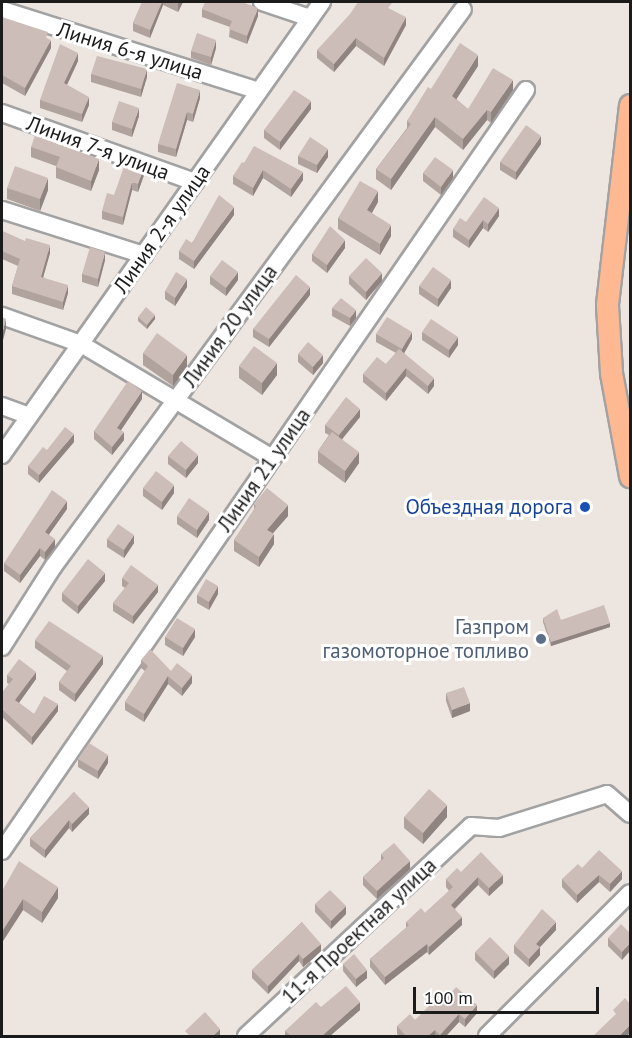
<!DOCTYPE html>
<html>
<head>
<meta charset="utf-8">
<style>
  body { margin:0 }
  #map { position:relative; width:632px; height:1038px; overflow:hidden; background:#ede5df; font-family:"PT Sans",sans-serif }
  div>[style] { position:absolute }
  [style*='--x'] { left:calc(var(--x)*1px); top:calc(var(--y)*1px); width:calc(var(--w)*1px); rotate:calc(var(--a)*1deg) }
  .roads { filter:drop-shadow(2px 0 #a2a2a2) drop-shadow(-2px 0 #a2a2a2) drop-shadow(0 2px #a2a2a2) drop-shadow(0 -2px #a2a2a2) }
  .minor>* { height:16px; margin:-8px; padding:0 8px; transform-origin:8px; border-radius:8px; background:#fff }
  .major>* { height:21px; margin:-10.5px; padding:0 10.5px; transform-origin:10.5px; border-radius:10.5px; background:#ffb992 }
  .wall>* { inset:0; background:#b0a39e }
  .shaded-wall>* { inset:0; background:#908481 }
  .building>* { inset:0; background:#cdbdb8 }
  .dots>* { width:16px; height:16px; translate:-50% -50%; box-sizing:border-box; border:3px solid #fff; border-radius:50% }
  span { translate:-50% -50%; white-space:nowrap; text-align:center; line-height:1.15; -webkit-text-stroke:6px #fff; paint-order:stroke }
  .street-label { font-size:21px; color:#1b1b1b }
  .transit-label { font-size:21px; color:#164399 }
  .right { translate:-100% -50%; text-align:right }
  .service-label { font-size:21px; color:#4e5e75 }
  .frame { position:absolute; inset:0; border:3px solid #1b1b1b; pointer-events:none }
  .scale { position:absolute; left:413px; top:987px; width:186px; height:27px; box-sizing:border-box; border:3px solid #1b1b1b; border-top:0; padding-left:8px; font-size:18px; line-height:21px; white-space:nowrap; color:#1b1b1b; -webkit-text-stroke:4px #fff; paint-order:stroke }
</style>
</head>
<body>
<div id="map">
  <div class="roads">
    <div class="minor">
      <i style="--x:262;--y:2;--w:51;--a:18.4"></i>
      <i style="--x:2;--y:10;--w:269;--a:17.5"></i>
      <i style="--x:2;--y:113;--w:205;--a:19.7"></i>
      <i style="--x:2;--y:210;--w:149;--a:17.6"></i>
      <i style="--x:2;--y:316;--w:84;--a:19.5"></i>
      <i style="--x:81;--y:344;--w:222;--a:30.8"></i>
      <i style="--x:2;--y:406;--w:29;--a:20"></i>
      <i style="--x:2;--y:455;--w:555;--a:-54.76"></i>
      <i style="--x:2;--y:647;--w:95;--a:-57.5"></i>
      <i style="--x:53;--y:567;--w:692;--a:-53.69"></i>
      <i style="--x:2;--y:851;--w:924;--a:-55.45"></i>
      <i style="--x:246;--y:1036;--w:308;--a:-43"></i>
      <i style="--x:471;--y:826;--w:28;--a:4"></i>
      <i style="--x:499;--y:828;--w:113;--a:-17.5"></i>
      <i style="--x:607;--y:794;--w:30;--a:41"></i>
      <i style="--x:487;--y:1036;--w:202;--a:-45"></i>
    </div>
    <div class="major">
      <i style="--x:630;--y:105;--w:201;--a:96.6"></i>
      <i style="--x:607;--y:305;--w:68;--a:86.6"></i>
      <i style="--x:611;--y:373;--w:105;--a:79.5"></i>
    </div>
  </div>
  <div class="wall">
    <i style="clip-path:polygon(136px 2px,183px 2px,178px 12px,163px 5px,150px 38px,133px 31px,133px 23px,142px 3px)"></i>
    <i style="clip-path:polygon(202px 9px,258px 16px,247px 44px,229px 37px,230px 27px,202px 17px)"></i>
    <i style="clip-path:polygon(392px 10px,406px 25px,384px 66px,356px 46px,334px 72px,317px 58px,317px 50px)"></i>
    <i style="clip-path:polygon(2px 17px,48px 39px,51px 48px,25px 96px,2px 83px)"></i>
    <i style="clip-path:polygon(216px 48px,211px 65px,191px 58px,191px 51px)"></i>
    <i style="clip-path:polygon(78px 61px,67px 85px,89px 105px,82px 122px,40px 108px,40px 100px)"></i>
    <i style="clip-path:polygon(478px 66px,456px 99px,468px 109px,513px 90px,491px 123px,487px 120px,463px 150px,435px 127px,391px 190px,376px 179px,376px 169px,407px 128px,407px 121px,431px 89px)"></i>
    <i style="clip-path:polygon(91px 74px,147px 77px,141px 97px,91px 82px)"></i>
    <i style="clip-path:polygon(200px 98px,193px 122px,187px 120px,176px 157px,158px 152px,158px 144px)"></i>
    <i style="clip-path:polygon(311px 109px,280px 150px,264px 138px,264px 130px)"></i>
    <i style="clip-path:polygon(139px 116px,132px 137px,112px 130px,112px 122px)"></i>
    <i style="clip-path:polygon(55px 142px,99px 170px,91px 191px,56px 178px,56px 166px,31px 157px,31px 147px)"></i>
    <i style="clip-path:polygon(541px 144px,516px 180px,500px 170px,500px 162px)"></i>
    <i style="clip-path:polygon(298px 156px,328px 157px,317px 173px,298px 164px)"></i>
    <i style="clip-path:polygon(244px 163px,303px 180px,291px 197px,263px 178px,253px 196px,233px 184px,233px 176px)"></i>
    <i style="clip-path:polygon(423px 173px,453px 178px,441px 195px,423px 181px)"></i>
    <i style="clip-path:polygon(144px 175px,138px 192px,132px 190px,123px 225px,102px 219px,102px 211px,114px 195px)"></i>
    <i style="clip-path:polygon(7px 188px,48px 190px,40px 211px,7px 199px)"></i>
    <i style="clip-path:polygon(378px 202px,372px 213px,391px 236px,380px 255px,338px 229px,338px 218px)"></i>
    <i style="clip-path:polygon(234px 215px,194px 269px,179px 259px,179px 251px)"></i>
    <i style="clip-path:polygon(499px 216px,488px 232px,483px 228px,469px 248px,453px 237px,453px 229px,466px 222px)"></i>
    <i style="clip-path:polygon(2px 231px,50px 253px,43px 277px,68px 293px,63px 310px,12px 294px,12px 286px,18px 266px,2px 259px)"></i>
    <i style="clip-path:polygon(345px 248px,327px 273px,312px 261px,312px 254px)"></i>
    <i style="clip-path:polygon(105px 260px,98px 287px,82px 282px,82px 274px)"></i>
    <i style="clip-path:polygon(210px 276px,238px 280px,226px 296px,210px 284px)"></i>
    <i style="clip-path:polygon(349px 276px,382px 281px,366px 300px,349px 284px)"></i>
    <i style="clip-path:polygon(419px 286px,451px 288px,438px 307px,419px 294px)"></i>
    <i style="clip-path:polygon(187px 287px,175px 306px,165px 299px,165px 291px)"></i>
    <i style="clip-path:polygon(310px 295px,269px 347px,253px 337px,253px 329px)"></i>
    <i style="clip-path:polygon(332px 308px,356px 318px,350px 326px,332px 316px)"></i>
    <i style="clip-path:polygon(138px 317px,155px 319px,147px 329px,138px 321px)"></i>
    <i style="clip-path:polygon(422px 332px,458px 345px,449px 358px,422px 340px)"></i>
    <i style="clip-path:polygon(376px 334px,412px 339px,404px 353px,434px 386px,428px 394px,406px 376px,386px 401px,363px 382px,363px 374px,386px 364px,396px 353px,376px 342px)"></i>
    <i style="clip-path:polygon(143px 353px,187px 367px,173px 386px,143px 365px)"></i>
    <i style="clip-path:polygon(298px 354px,323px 363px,313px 375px,298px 362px)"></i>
    <i style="clip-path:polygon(239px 366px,277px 375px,262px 395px,239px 378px)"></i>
    <i style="clip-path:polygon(142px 399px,121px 430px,124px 440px,112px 455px,94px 439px,94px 431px)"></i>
    <i style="clip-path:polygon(360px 417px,342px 439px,359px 463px,345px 483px,318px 463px,318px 451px,329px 435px,325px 433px,325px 425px)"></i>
    <i style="clip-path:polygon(74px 442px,39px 483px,28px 474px,28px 466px,47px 450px)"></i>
    <i style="clip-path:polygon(168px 456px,198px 463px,186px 478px,168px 464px)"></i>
    <i style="clip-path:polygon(143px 488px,174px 493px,162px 510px,143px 496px)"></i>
    <i style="clip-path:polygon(254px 504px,288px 516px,273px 533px,274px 544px,259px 567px,234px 551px,234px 540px,254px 510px)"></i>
    <i style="clip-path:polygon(67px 509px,49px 534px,55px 547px,45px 560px,40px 556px,20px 583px,4px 571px,4px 563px)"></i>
    <i style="clip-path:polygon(177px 516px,209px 520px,197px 538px,177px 524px)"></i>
    <i style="clip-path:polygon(107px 539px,134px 543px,124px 558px,107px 547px)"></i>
    <i style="clip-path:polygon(122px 578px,158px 592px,133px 624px,113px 611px,113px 603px,125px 588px,122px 586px)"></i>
    <i style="clip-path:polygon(105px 581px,78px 614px,62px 601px,62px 593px)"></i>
    <i style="clip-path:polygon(218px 594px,209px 610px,197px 603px,197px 595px)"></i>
    <i style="clip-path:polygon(543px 618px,561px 620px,610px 627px,551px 646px,543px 622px)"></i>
    <i style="clip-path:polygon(165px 637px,195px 637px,183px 656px,165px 645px)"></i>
    <i style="clip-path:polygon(35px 640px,103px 664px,75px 702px,59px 690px,59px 682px,67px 671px,35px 648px)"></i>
    <i style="clip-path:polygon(141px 660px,171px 671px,192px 683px,182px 696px,168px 684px,144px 722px,125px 710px,125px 702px,145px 671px,141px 668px)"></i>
    <i style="clip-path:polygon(7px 675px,36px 679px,19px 703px,34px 714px,58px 711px,32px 745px,2px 717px,2px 693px,9px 684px,7px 683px)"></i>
    <i style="clip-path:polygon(446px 693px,470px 711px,452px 718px,446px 701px)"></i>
    <i style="clip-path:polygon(78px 759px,108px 763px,98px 779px,78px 767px)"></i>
    <i style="clip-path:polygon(74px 792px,89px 814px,72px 832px,69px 828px,45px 858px,30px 846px,30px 838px)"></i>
    <i style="clip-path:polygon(404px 817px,447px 817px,423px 844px,404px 828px)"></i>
    <i style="clip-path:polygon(381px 854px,410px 869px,377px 899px,363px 885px,363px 877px,381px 860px)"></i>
    <i style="clip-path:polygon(582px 868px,622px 879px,610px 892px,599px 882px,577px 903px,562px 887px,562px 879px)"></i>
    <i style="clip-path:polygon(461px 872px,503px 883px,489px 896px,478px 885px,455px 909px,462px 925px,429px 955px,427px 952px,385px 985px,370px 967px,370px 959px,406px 928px,406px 922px,425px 913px,449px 891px,446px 887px,446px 879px)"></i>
    <i style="clip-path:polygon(2px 891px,58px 898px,42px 923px,23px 910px,3px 941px,2px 940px)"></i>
    <i style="clip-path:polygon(315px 904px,346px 914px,331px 929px,315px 912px)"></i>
    <i style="clip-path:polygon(302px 922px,321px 952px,303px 967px,299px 961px,268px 994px,252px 978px,252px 970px)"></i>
    <i style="clip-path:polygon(556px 930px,540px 947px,540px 955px,529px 967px,514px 953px,514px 945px)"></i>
    <i style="clip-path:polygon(630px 933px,622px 960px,608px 946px,608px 938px)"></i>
    <i style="clip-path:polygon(475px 952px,509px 964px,494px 979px,475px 960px)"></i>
    <i style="clip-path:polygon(343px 964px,367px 978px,356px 987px,343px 971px)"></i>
    <i style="clip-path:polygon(441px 1005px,477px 1013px,465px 1027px,459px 1022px,446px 1036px,399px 1036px,397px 1034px,397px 1026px,415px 1020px)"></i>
    <i style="clip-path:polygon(321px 1007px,360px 1010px,330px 1036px,285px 1036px,285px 1031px)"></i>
  </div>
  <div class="shaded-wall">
    <i style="clip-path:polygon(162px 2px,163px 2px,163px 5px,150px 38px,150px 30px)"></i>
    <i style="clip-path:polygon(179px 2px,183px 2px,178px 12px,178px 4px)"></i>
    <i style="clip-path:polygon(258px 8px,258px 16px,247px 44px,247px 36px)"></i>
    <i style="clip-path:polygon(406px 17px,406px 25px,384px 66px,384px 58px)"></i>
    <i style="clip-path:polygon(356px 38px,356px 46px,334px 72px,334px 64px)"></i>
    <i style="clip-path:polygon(51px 40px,51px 48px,25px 96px,25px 88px)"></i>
    <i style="clip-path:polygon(216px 40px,216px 48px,211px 65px,211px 57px)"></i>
    <i style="clip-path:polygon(78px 53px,78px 61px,64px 91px,64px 83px)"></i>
    <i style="clip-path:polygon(478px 55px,478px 66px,452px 106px,452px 96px)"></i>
    <i style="clip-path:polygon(147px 69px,147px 77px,141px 97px,141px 89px)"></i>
    <i style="clip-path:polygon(513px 80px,513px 90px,491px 123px,491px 112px)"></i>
    <i style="clip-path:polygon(200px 90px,200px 98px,193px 122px,193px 114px)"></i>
    <i style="clip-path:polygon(89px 97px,89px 105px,82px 122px,82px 114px)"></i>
    <i style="clip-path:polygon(311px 101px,311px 109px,280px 150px,280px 142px)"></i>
    <i style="clip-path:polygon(139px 108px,139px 116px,132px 137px,132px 129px)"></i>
    <i style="clip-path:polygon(487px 110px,487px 120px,463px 150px,463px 139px)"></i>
    <i style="clip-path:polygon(187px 112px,187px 120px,176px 157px,176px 149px)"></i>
    <i style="clip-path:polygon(435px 117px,435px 127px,391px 190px,391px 179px)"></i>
    <i style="clip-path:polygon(541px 136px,541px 144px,516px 180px,516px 172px)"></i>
    <i style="clip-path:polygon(328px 149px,328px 157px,317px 173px,317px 165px)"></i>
    <i style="clip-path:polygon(99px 159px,99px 170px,91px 191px,91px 181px)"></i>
    <i style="clip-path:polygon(144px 167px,144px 175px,138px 192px,138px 184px)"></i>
    <i style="clip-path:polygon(263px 170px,263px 178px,253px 196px,253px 188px)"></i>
    <i style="clip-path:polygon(453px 170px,453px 178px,441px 195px,441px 187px)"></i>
    <i style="clip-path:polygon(303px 172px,303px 180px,291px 197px,291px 189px)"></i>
    <i style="clip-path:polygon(48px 178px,48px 190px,40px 211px,40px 199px)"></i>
    <i style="clip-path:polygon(132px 182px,132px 190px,123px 225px,123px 217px)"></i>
    <i style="clip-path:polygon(378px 191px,378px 202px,367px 221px,367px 210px)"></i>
    <i style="clip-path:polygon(234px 207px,234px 215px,194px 269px,194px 261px)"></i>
    <i style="clip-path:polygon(499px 208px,499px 216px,488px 232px,488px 224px)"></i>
    <i style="clip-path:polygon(483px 220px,483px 228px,469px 248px,469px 240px)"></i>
    <i style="clip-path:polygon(391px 225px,391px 236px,380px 255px,380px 244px)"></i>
    <i style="clip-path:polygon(345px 240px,345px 248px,327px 273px,327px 265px)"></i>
    <i style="clip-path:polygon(50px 245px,50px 253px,41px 285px,41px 277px)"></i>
    <i style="clip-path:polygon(105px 252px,105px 260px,98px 287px,98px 279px)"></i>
    <i style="clip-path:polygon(238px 272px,238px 280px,226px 296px,226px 288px)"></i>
    <i style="clip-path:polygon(382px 273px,382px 281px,366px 300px,366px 292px)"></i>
    <i style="clip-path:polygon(187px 279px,187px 287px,175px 306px,175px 298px)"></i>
    <i style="clip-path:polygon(451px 280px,451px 288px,438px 307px,438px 299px)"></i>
    <i style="clip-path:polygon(68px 285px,68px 293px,63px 310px,63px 302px)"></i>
    <i style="clip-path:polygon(310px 287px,310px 295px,269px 347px,269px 339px)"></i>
    <i style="clip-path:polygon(356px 310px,356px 318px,350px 326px,350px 318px)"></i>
    <i style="clip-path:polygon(155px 315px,155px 319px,147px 329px,147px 325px)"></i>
    <i style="clip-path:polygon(6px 319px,6px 329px,2px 344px,2px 334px)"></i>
    <i style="clip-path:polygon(412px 332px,412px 339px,402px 357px,402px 349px)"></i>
    <i style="clip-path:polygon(458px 337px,458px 345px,449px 358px,449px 350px)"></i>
    <i style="clip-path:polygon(187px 355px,187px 367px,173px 386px,173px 375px)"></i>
    <i style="clip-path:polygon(323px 355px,323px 363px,313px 375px,313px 367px)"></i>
    <i style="clip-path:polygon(277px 363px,277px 375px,262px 395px,262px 383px)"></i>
    <i style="clip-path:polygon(406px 368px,406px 376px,386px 401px,386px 393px)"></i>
    <i style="clip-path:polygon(434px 378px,434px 386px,428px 394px,428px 386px)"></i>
    <i style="clip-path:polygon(142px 391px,142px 399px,117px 436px,117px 428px)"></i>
    <i style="clip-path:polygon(360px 409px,360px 417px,339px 443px,339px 435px)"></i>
    <i style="clip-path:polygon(124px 432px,124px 440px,112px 455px,112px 447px)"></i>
    <i style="clip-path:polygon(74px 434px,74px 442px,39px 483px,39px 475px)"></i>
    <i style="clip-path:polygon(359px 452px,359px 463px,345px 483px,345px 471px)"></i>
    <i style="clip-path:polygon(198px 455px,198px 463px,186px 478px,186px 470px)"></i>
    <i style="clip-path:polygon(174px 485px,174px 493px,162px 510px,162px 502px)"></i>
    <i style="clip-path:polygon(67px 501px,67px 509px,45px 540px,45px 532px)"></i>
    <i style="clip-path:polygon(288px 505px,288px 516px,267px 540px,267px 530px)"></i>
    <i style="clip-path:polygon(209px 512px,209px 520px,197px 538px,197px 530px)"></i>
    <i style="clip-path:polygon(274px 534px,274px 544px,259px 567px,259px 557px)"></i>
    <i style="clip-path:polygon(134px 535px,134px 543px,124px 558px,124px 550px)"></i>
    <i style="clip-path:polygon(55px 539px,55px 547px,45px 560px,45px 552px)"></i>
    <i style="clip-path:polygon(40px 548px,40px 556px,20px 583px,20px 575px)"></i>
    <i style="clip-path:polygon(105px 573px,105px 581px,78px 614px,78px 606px)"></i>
    <i style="clip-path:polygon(158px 585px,158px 592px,133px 624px,133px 616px)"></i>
    <i style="clip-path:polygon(218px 586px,218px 594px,209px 610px,209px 602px)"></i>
    <i style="clip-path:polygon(610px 623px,610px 627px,551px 646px,551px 642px)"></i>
    <i style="clip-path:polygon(195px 629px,195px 637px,183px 656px,183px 648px)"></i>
    <i style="clip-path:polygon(103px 656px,103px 664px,75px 702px,75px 694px)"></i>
    <i style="clip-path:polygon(36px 672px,36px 679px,15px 708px,15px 700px)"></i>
    <i style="clip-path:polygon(192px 675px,192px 683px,182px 696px,182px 688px)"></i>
    <i style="clip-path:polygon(168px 676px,168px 684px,144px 722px,144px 714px)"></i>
    <i style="clip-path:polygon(470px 703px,470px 711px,452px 718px,452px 710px)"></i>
    <i style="clip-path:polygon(58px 704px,58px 711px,32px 745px,32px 737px)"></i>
    <i style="clip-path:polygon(108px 755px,108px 763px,98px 779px,98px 771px)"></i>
    <i style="clip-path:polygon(447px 805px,447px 817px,423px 844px,423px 833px)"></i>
    <i style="clip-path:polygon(89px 807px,89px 814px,72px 832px,72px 824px)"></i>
    <i style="clip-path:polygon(69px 820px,69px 828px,45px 858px,45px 850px)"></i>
    <i style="clip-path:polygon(410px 861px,410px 869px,377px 899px,377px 891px)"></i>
    <i style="clip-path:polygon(622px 871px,622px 879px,610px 892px,610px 884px)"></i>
    <i style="clip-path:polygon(503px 875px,503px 883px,489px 896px,489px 888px)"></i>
    <i style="clip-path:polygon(599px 875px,599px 882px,577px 903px,577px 895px)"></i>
    <i style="clip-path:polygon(478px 877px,478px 885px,451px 912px,451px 905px)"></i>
    <i style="clip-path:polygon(58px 887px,58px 898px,42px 923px,42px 912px)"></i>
    <i style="clip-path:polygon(23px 899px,23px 910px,3px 941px,3px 930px)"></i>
    <i style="clip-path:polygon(346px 906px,346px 914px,331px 929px,331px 921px)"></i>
    <i style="clip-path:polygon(462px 917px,462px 925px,429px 955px,429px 947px)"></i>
    <i style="clip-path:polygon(556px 922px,556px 930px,540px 947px,540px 955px,529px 967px,529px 959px,536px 944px)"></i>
    <i style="clip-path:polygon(630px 943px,630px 951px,622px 960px,622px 952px)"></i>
    <i style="clip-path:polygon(321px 944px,321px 952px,303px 967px,303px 959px)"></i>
    <i style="clip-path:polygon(427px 944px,427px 952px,385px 985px,385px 977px)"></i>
    <i style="clip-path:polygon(299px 954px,299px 961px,268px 994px,268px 986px)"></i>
    <i style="clip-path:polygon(509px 956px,509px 964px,494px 979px,494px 971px)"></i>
    <i style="clip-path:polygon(367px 970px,367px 978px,356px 987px,356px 979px)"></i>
    <i style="clip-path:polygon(360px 1002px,360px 1010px,330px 1036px,322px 1036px)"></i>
    <i style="clip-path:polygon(477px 1005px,477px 1013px,465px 1027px,465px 1019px)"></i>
    <i style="clip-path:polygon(459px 1014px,459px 1022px,446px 1036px,440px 1036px,440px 1035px)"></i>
    <i style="clip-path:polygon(630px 1025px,630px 1033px,627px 1036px,619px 1036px)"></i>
    <i style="clip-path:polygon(220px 1029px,220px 1036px,213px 1036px)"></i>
    <i style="clip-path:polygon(435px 1030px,435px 1036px,428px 1036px)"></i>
  </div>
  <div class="building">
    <i style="clip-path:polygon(142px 2px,162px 2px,150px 30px,133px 23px)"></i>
    <i style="clip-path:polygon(205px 2px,242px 2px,258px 8px,247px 36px,229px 29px,232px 21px,202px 9px)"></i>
    <i style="clip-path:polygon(358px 2px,390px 2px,392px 3px,388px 8px,406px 17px,384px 58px,356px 38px,334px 64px,317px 50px,350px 14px)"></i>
    <i style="clip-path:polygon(2px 17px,48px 32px,46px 38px,51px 40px,25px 88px,2px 75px)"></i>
    <i style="clip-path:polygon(197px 33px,216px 40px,211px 57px,191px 51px)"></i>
    <i style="clip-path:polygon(460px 43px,478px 55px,452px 96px,468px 109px,493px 68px,513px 80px,491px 112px,487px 110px,463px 139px,435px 117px,391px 179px,376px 169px,411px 124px,407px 121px,428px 87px,431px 89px)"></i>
    <i style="clip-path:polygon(60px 44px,78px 53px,64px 83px,89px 97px,82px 114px,40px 100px)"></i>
    <i style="clip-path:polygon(97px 56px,147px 69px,141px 89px,91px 74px)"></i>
    <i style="clip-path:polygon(177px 83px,200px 90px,193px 114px,187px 112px,176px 149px,158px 144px)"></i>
    <i style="clip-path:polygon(294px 90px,311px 101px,280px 142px,264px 130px)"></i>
    <i style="clip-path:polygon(119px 101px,139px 108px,132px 129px,112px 122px)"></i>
    <i style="clip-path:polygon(526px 125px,541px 136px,516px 172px,500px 162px)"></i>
    <i style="clip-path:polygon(37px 129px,55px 135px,53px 141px,99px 159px,91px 181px,56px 167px,60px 157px,31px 147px)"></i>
    <i style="clip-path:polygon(310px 137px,328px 149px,317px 165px,298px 156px)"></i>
    <i style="clip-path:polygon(254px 146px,303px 172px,291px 189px,263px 170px,253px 188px,233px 176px,242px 162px,244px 163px)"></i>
    <i style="clip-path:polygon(435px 157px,453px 170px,441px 187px,423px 173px)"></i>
    <i style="clip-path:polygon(126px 161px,144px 167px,138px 184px,132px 182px,123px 217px,102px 211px,107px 193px,114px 195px)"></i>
    <i style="clip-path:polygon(15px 166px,48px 178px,40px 199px,7px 188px)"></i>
    <i style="clip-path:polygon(360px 181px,378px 191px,367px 210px,391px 225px,380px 244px,338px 218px)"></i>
    <i style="clip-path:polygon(219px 195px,234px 207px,194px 261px,179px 251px,186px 239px,192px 243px)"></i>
    <i style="clip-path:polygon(484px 197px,499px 208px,488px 224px,483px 220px,469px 240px,453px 229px,460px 218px,466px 222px)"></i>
    <i style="clip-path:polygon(330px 226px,345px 240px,327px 265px,312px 254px)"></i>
    <i style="clip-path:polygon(2px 231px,25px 241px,26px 238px,50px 245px,41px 277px,68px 285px,63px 302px,12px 286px,20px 259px,2px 251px)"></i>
    <i style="clip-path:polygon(90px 247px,105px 252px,98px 279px,82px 274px)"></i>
    <i style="clip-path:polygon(366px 258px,382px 273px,366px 292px,349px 276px)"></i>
    <i style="clip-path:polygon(222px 260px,238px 272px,226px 288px,210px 276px)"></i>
    <i style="clip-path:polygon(433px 267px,451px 280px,438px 299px,419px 286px)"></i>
    <i style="clip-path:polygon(176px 272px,187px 279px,175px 298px,165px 291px)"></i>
    <i style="clip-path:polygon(296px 275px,310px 287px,269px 339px,253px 329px)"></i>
    <i style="clip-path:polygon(341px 298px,356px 310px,350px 318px,332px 308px)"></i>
    <i style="clip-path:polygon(146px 307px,155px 315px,147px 325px,138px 317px)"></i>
    <i style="clip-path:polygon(2px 317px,6px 319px,2px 334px)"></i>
    <i style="clip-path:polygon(387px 317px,412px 332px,402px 349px,376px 334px)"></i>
    <i style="clip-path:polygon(431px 319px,458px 337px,449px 350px,422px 332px)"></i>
    <i style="clip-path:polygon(157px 333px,187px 355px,173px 375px,143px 353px)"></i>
    <i style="clip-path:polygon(308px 342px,323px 355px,313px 367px,298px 354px)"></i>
    <i style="clip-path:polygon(254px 346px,277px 363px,262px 383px,239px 366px)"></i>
    <i style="clip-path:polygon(399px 349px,434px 378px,428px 386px,406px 368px,386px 393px,363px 374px,377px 357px,386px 364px)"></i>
    <i style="clip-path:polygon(128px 381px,142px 391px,117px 428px,124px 432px,112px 447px,94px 431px)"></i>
    <i style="clip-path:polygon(346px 397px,360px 409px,339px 435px,325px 425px)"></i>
    <i style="clip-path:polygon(65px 427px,74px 434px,39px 475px,28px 466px,43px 447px,47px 450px)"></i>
    <i style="clip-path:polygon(332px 432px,359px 452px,345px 471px,318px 451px)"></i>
    <i style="clip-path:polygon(181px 441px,198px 455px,186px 470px,168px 456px)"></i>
    <i style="clip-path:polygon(156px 471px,174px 485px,162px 502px,143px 488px)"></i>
    <i style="clip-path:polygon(267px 488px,288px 505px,267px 530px,274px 534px,259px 557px,234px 540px,256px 506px,254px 504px)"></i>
    <i style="clip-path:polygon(52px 490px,67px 501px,45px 532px,55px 539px,45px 552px,40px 548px,20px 575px,4px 563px)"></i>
    <i style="clip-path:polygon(189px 498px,209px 512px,197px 530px,177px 516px)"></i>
    <i style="clip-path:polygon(118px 524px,134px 535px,124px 550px,107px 539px)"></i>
    <i style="clip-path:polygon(88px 559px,105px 573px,78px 606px,62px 593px)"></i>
    <i style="clip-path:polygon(131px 565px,158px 585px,133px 616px,113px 603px,129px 583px,122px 578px)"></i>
    <i style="clip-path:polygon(206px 579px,218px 586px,209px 602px,197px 595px)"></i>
    <i style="clip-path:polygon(604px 605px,610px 623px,551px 642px,543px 618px,557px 609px,561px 620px)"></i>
    <i style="clip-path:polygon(177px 618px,195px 629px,183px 648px,165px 637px)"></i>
    <i style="clip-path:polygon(49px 621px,103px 656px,75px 694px,59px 682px,71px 666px,35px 640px)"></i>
    <i style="clip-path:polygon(150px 649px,171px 671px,177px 663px,192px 675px,182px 688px,168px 676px,144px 714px,125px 702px,148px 666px,141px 660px)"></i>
    <i style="clip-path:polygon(19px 659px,36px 672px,15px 700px,34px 714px,44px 696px,58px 704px,32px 737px,2px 709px,2px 693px,13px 679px,7px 675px)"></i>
    <i style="clip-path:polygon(464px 687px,470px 703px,452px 710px,446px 693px)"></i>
    <i style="clip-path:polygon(89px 743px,108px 755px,98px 771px,78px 759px)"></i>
    <i style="clip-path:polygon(429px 789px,447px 805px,423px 833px,404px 817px)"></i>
    <i style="clip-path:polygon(74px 792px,89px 807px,72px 824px,69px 820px,45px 850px,30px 838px)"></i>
    <i style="clip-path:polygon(394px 843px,410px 861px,377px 891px,363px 877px,384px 858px,381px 854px)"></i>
    <i style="clip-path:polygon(599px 850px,622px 871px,610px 884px,599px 875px,577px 895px,562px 879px,578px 864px,582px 868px)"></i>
    <i style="clip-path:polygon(481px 852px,503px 875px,489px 888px,478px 877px,451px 905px,462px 917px,429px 947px,427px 944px,385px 977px,370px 959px,409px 925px,406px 922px,421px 908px,425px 913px,453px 887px,446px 879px,457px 868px,461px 872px)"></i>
    <i style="clip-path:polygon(19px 861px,58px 887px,42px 912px,23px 899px,3px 930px,2px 929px,2px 891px)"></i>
    <i style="clip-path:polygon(330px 890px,346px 906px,331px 921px,315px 904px)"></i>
    <i style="clip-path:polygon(542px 909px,556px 922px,536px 944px,540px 947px,529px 959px,514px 945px)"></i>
    <i style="clip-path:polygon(302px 922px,321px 944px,303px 959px,299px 954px,268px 986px,252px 970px)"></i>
    <i style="clip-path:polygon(621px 924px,630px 933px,630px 943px,622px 952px,608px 938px)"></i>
    <i style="clip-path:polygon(490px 937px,509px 956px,494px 971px,475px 952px)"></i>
    <i style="clip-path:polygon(354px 954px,367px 970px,356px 979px,343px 964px)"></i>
    <i style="clip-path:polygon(346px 986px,360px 1002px,322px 1036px,291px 1036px,285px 1031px,316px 1002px,321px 1007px)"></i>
    <i style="clip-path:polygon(456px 987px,477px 1005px,465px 1019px,459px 1014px,440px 1035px,435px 1030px,428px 1036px,406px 1036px,397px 1026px,410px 1014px,415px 1020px,435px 1000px,441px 1005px)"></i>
    <i style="clip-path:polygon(625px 998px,630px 1004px,630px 1025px,619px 1036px,593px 1036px,616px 1014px,613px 1010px)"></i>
    <i style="clip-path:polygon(205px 1012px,220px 1029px,213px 1036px,190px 1036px,185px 1031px)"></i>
  </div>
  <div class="dots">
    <i style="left:585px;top:507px;background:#1a4fb4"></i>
    <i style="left:541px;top:639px;background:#5c6f8a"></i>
  </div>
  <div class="street-label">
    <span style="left:130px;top:51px;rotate:17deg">Линия 6-я улица</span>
    <span style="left:98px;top:148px;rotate:20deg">Линия 7-я улица</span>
    <span style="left:162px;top:229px;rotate:-55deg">Линия 2-я улица</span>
    <span style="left:230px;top:326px;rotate:-54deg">Линия 20 улица</span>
    <span style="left:264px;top:470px;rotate:-55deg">Линия 21 улица</span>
    <span style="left:359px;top:931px;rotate:-43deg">11-я Проектная улица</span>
  </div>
  <div class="transit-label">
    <span class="right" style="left:573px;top:507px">Объездная дорога</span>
  </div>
  <div class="service-label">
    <span class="right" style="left:529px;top:639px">Газпром<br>газомоторное топливо</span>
  </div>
  <div class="frame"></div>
  <div class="scale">100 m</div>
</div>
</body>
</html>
